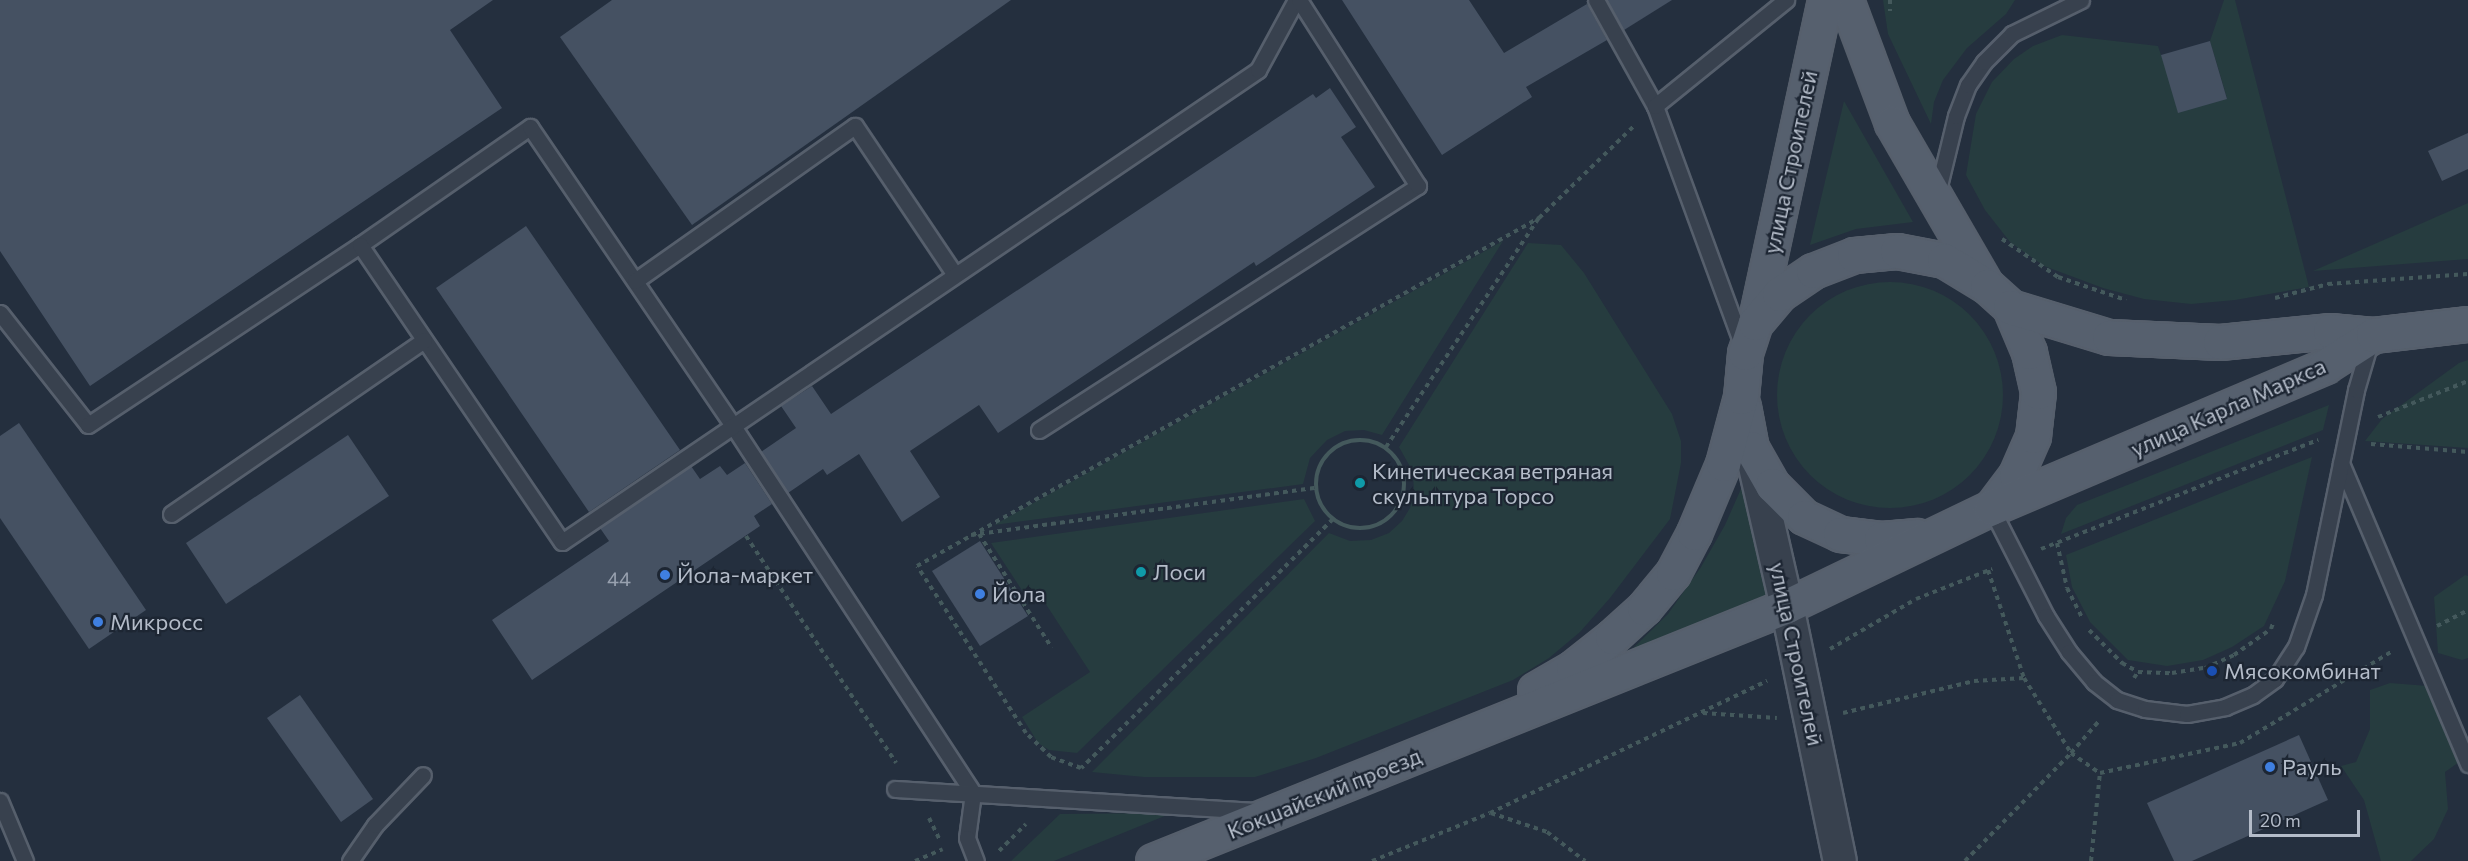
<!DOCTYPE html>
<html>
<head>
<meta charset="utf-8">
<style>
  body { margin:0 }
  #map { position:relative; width:2468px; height:861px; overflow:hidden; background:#242f3e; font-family:Commissioner,sans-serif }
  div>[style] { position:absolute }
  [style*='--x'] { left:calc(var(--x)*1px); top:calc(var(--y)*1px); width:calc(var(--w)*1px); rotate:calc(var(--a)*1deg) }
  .green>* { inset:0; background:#263c3f }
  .round { border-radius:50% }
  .building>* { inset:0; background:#455162 }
  .path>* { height:4px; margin-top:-2px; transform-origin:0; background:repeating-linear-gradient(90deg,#44595c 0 4.5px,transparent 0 9px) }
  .path>.ring { margin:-2px; padding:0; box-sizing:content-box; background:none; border:4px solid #44595c; border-radius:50% }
  .roads { filter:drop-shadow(2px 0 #565f6c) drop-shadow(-2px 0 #565f6c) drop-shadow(0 2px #565f6c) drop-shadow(0 -2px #565f6c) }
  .lane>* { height:15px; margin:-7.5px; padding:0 7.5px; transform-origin:7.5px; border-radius:7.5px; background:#38414e }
  .street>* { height:32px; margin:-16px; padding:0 16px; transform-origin:16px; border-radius:16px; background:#38414e }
  .primary>* { height:33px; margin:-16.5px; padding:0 16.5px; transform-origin:16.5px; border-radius:16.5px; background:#56606e }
  .dots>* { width:16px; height:16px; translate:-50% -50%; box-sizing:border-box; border:3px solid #1d2633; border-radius:50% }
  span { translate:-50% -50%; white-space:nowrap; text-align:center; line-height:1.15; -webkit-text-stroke:4.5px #1d2633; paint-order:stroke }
  .number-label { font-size:20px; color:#98a1af }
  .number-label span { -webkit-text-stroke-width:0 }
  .street-label { font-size:22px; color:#b4bcc9 }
  .poi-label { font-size:22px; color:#b4bcc9 }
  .left { translate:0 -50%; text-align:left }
  .scale { position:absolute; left:2249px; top:810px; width:111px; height:27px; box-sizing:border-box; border:3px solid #b4bcc9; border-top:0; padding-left:8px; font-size:18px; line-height:21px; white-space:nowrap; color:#b4bcc9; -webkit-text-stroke:4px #1d2633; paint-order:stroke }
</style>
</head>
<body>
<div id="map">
  <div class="green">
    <i style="clip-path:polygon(1883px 0,2015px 0,2006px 14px,1967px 48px,1943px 80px,1934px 102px,1931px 124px,1888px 34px)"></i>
    <i style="clip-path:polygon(2224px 0,2235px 0,2309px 287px,2235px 300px,2191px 304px,2144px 299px,2103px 288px,2044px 266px,2010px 242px,1985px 210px,1966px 175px,1976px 114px,1992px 82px,2014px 59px,2033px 46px,2062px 35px,2158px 46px,2161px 55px,2227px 98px,2210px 41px)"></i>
    <i style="clip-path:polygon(1844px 101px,1913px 222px,1856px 229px,1810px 245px)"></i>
    <i style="clip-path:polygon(2468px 203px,2468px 259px,2313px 271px)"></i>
    <i style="clip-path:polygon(1503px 241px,1382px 435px,1364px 430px,1345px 431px,1327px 440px,1310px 458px,1303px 484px,994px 525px)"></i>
    <i style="clip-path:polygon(1528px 243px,1561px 245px,1584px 273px,1672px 414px,1681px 441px,1681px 463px,1670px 519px,1610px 598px,1580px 632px,1549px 658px,1513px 680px,1316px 758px,1255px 777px,1144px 777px,1092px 772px,1329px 533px,1350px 541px,1371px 540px,1389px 533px,1402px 521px,1410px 508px,1414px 495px,1413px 472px,1399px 447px)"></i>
    <i class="round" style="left:1777px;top:282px;width:226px;height:226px"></i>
    <i style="clip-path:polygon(2468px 360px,2468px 448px,2365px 441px,2382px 419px,2459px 363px)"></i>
    <i style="clip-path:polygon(2329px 405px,2323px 430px,2061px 534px,2066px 518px,2077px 505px)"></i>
    <i style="clip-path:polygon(2312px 457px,2285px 581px,2264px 626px,2232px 647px,2203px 660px,2167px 666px,2128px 660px,2090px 622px,2072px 587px,2066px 555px)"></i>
    <i style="clip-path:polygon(1748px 473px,1767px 597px,1624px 657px,1668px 614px,1701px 567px,1725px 525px)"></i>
    <i style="clip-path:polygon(1304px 499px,1315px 521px,1077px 753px,1049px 750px,1038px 743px,1022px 717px,1090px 672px,1038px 592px,1027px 598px,991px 543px)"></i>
    <i style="clip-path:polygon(2465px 575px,2468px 576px,2468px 658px,2462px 660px,2438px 653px,2434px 597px)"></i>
    <i style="clip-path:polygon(2390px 683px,2428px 686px,2462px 760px,2445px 772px,2448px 809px,2434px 839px,2411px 861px,2381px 861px,2364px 800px,2341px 766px,2356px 762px,2370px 729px,2370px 690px)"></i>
    <i style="clip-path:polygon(1172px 813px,1054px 861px,1011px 861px,1060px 814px)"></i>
  </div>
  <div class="building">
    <i style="clip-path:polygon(0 0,493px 0,450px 30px,502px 108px,90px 386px,0 251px)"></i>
    <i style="clip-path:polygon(612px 0,1011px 0,692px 225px,560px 37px)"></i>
    <i style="clip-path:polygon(1342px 0,1469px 0,1504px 53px,1587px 4px,1607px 40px,1526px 87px,1532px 97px,1442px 155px)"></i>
    <i style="clip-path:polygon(1607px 0,1672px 0,1624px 30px)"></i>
    <i style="clip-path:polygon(2210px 41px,2227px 99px,2178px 113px,2161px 55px)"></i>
    <i style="clip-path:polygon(1330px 88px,1356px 127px,1341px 137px,1375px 187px,1256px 266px,1254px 262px,998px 433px,979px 405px,910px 451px,940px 497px,902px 522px,859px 454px,827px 475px,823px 469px,788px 493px,761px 452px,796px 428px,781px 406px,812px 386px,831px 414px,1313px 94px,1316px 98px)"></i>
    <i style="clip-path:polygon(2468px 133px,2468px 169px,2442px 181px,2428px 151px)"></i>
    <i style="clip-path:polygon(526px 226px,680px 450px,589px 512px,436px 288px)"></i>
    <i style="clip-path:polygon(19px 423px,146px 610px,89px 649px,0 518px,0 436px)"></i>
    <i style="clip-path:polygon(348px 435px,389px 496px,226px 604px,186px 543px)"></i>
    <i style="clip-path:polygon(745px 463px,772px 504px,754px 516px,760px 526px,532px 680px,492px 620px,609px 541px,600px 528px,691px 466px,700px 479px,720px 466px,727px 475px)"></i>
    <i style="clip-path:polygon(980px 541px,1028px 616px,980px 646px,932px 571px)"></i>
    <i style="clip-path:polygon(300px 695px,373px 799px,341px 822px,267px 718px)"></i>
    <i style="clip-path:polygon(2299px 735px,2328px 800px,2192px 861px,2174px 861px,2147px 803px)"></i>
  </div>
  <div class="path">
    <i style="--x:1890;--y:0;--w:11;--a:90"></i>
    <i style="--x:2002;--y:239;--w:68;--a:34.2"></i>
    <i style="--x:2058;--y:277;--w:72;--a:18.7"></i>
    <i style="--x:2275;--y:298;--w:55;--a:-14.8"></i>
    <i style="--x:2328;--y:284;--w:140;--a:-4.1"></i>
    <i style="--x:2378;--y:417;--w:97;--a:-21.8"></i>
    <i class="ring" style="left:1316px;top:440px;width:84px;height:84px"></i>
    <i style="--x:2371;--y:444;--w:97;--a:4.7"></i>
    <i style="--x:1386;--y:447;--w:275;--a:-56.3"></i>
    <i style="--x:1539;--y:218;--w:132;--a:-44.1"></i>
    <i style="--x:1333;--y:519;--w:354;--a:135.3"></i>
    <i style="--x:1081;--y:768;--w:32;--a:-160"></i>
    <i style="--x:1051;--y:757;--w:35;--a:-136"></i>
    <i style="--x:1026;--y:733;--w:199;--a:-123.1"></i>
    <i style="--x:917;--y:566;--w:713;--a:-29.23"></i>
    <i style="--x:979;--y:534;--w:135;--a:57.4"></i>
    <i style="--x:971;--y:535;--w:348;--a:-7.8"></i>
    <i style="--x:746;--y:536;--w:272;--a:56.5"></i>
    <i style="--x:2057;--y:543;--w:46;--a:77.5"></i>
    <i style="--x:2067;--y:588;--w:34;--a:63"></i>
    <i style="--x:2041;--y:549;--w:298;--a:-21.5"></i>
    <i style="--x:1988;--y:570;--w:114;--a:71.6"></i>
    <i style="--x:2024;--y:678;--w:89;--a:57.9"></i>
    <i style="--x:2071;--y:753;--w:35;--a:35"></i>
    <i style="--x:2100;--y:773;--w:143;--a:-12.1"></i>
    <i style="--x:2240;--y:743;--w:176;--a:-31.1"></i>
    <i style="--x:2437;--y:626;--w:35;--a:-27"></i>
    <i style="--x:2089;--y:630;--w:47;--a:45"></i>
    <i style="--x:2122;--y:663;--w:18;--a:29"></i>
    <i style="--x:1830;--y:649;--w:99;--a:-30.2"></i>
    <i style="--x:1916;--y:599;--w:82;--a:-21.5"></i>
    <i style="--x:2134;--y:678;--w:7;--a:-56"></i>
    <i style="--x:2138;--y:672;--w:34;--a:2"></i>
    <i style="--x:2172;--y:673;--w:33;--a:-9"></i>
    <i style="--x:2205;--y:668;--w:32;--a:-24"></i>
    <i style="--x:2234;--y:655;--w:45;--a:-35.1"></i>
    <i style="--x:2271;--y:629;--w:6;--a:-72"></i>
    <i style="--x:1703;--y:713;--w:74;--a:3.9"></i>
    <i style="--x:1843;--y:713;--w:135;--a:-13.7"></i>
    <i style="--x:1974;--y:681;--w:50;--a:-3.4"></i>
    <i style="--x:1491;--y:813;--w:59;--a:18.7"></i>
    <i style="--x:1547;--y:832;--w:48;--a:37.3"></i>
    <i style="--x:929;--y:818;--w:25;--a:64"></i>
    <i style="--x:999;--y:851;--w:38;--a:-45"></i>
    <i style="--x:915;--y:861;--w:30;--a:-23"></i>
    <i style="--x:1372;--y:861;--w:127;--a:-22.1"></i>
    <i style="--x:1490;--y:813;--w:307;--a:-25.5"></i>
    <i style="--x:1965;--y:861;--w:151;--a:-45.5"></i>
    <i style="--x:2071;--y:753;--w:43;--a:-48.8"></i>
    <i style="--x:2091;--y:861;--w:88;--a:-84.2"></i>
  </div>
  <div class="roads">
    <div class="lane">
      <i style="--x:1596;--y:0;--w:121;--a:60.9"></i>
      <i style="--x:1655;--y:106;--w:257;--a:69.9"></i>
      <i style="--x:1655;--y:106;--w:169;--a:-39"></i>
      <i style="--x:1937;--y:194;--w:80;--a:-76.3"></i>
      <i style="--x:1956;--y:116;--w:33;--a:-69"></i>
      <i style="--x:1968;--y:85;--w:28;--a:-55"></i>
      <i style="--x:1984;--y:62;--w:40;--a:-45"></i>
      <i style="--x:2012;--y:34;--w:77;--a:-26.2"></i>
      <i style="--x:360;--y:245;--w:207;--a:-34.8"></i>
      <i style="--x:530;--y:127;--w:361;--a:55.8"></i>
      <i style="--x:733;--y:426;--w:439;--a:56.8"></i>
      <i style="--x:973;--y:793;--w:45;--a:97.6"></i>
      <i style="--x:967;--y:838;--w:25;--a:69"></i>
      <i style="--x:635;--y:281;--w:269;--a:-35.2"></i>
      <i style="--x:855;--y:126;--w:179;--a:56.1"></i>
      <i style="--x:0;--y:313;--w:142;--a:51.8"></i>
      <i style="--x:88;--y:425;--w:326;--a:-33.5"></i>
      <i style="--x:360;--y:245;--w:359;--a:55.8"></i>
      <i style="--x:562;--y:542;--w:841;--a:-34.14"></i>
      <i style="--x:1258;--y:70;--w:80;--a:-61.5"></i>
      <i style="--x:1039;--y:430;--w:451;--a:-32.8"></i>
      <i style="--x:1418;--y:186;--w:221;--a:-122.6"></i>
      <i style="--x:2341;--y:463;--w:327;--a:67.1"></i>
      <i style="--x:1991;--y:508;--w:121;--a:63"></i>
      <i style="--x:2046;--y:616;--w:43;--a:57.4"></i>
      <i style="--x:2069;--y:652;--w:39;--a:50"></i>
      <i style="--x:2094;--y:682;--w:29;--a:38"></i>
      <i style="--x:2117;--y:700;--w:29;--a:18"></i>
      <i style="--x:2145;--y:709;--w:42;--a:6.8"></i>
      <i style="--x:2187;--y:714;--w:39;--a:-10"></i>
      <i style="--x:2225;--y:707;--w:30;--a:-23"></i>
      <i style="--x:2253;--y:695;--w:27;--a:-36"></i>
      <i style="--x:2275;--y:679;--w:38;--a:-57"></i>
      <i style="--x:2296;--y:647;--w:55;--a:-70.9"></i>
      <i style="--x:2314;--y:595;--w:209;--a:-78.4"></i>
      <i style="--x:2356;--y:390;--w:50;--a:-73.7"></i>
      <i style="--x:171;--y:514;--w:307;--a:-34.5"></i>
      <i style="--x:895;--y:789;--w:362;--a:3.5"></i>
      <i style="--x:0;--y:801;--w:65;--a:67.4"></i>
      <i style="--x:350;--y:861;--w:44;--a:-55.2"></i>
      <i style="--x:375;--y:825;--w:69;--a:-46.2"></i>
    </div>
    <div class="street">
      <i style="--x:1753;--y:458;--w:152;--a:77.1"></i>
      <i style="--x:1787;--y:606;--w:260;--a:78.3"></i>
    </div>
    <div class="primary">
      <i style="--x:1846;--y:0;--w:131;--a:69.5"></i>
      <i style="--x:1892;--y:123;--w:184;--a:59.9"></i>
      <i style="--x:1756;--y:319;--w:326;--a:-77.8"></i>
      <i style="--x:1743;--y:406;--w:43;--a:79.2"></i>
      <i style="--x:1751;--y:448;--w:43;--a:60.4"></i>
      <i style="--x:1772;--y:485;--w:45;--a:45"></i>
      <i style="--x:1804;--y:517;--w:40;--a:25"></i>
      <i style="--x:1840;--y:534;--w:41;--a:7"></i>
      <i style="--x:1881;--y:539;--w:36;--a:-5"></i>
      <i style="--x:1992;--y:507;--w:40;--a:-53"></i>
      <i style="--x:2016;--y:475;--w:43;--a:-66.4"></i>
      <i style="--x:2033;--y:436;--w:44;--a:-83.5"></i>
      <i style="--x:2038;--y:392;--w:41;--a:-102.7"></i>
      <i style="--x:2029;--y:352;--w:49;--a:-112.9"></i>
      <i style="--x:1535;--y:690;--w:44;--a:-30.1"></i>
      <i style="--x:1573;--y:668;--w:50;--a:-38.5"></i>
      <i style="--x:1612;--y:637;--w:43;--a:-42.2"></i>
      <i style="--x:1644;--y:608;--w:45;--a:-50.4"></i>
      <i style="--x:1673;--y:573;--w:45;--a:-62.3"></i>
      <i style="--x:1694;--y:533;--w:75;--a:-67.2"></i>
      <i style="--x:1723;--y:464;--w:69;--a:-75"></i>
      <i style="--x:1741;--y:397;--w:44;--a:-84.8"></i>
      <i style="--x:1745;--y:353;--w:32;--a:-72"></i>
      <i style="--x:1755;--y:323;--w:38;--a:-50"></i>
      <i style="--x:1779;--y:294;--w:41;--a:-34.1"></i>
      <i style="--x:1813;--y:271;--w:44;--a:-21.3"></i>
      <i style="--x:1854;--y:255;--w:43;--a:-5.3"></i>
      <i style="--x:1897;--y:251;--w:48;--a:10.8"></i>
      <i style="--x:1944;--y:260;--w:50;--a:31.2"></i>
      <i style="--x:1987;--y:286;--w:31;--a:42"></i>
      <i style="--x:2010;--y:307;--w:103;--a:16.9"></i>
      <i style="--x:2109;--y:337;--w:111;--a:2.6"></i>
      <i style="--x:2220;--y:342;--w:111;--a:-5.7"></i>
      <i style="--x:2330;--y:331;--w:43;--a:5.3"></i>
      <i style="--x:1153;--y:861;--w:683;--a:-21.91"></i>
      <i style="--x:1787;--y:606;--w:226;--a:-25.7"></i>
      <i style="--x:1991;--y:508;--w:363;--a:-23"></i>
      <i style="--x:2325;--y:366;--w:57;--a:-32.9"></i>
      <i style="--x:2373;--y:335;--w:96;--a:-6.6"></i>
    </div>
  </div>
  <div class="dots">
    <i style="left:1360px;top:483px;background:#0f9aa8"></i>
    <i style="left:1141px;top:572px;background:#0f9aa8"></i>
    <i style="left:665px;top:575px;background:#3f7fe0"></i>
    <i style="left:980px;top:594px;background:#3f7fe0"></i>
    <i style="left:98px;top:622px;background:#3f7fe0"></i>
    <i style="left:2212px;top:671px;background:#1a4fb4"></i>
    <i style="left:2270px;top:767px;background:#3f7fe0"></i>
  </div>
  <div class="number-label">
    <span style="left:619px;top:578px">44</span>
  </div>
  <div class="street-label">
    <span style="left:1790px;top:162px;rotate:-78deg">улица Строителей</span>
    <span style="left:2228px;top:407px;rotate:-24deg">улица Карла Маркса</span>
    <span style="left:1797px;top:654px;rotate:78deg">улица Строителей</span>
    <span style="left:1324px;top:793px;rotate:-22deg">Кокшайский проезд</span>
  </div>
  <div class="poi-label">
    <span class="left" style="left:1372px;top:483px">Кинетическая ветряная<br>скульптура Торсо</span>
    <span class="left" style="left:1153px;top:572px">Лоси</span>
    <span class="left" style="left:677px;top:575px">Йола-маркет</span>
    <span class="left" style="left:992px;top:594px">Йола</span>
    <span class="left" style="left:110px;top:622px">Микросс</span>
    <span class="left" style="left:2224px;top:671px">Мясокомбинат</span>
    <span class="left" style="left:2282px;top:767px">Рауль</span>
  </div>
  <div class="scale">20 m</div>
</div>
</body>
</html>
